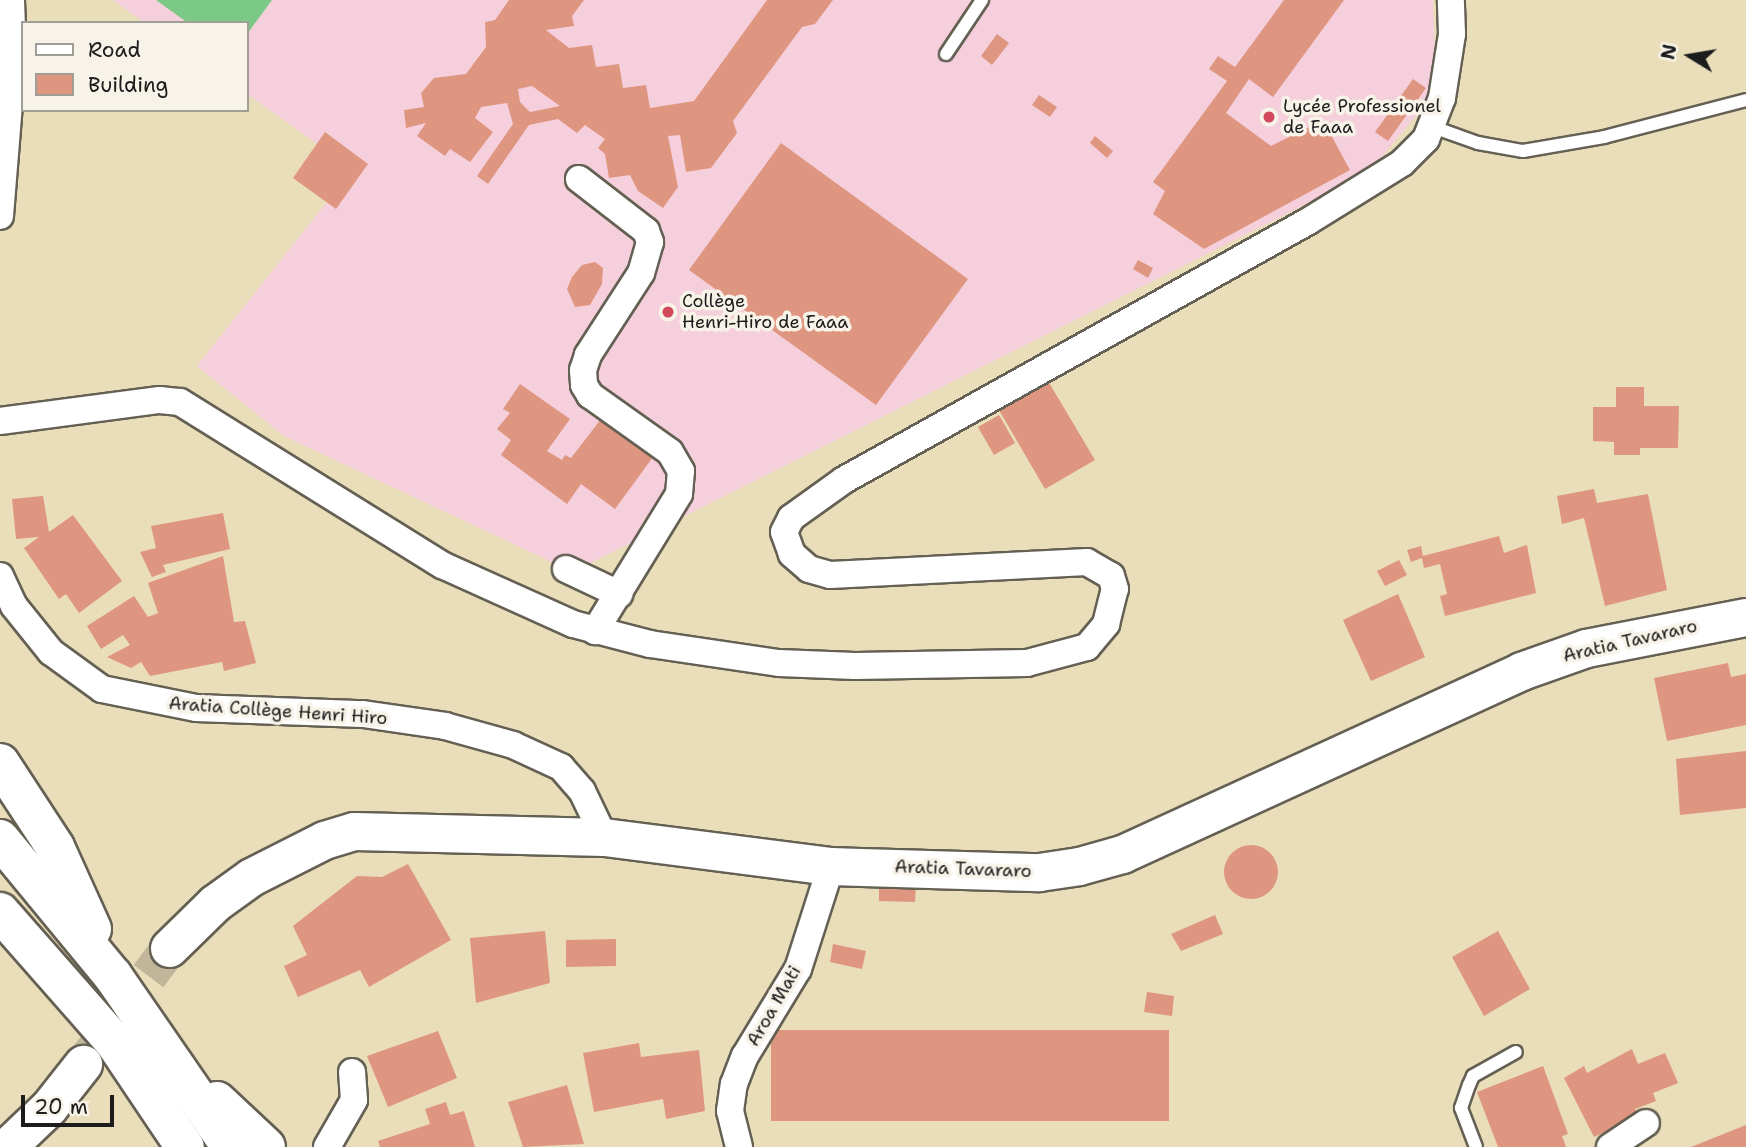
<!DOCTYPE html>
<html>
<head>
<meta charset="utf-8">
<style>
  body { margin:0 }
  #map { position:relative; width:1746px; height:1147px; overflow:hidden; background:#eaddb9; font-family:"Shantell Sans",sans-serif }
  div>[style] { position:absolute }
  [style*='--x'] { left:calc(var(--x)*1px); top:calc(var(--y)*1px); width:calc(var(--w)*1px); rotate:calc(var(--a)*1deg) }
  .built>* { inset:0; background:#f5cfdb }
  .green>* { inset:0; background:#7cc987 }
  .building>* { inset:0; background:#df9681 }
  .round { border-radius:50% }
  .secondary-tunnel>* { height:37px; margin-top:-18.5px; transform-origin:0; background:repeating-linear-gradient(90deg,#c1b69a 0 37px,transparent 0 55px) }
  .roads { filter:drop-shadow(2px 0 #646053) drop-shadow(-2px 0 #646053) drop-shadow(0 2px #646053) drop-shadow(0 -2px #646053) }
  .lane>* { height:12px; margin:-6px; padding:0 6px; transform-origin:6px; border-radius:6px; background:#fff }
  .street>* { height:26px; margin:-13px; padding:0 13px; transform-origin:13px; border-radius:13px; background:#fff }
  .secondary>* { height:37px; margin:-18.5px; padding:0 18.5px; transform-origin:18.5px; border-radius:18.5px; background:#fff }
  .highway>* { height:38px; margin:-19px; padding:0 19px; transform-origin:19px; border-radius:19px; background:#fff }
  .dots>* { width:19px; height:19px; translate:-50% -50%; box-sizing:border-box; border:4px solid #f7f3e8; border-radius:50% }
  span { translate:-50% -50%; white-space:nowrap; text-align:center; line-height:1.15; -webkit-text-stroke:7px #f7f3e8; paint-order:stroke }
  .poi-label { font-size:18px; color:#1c1c1c }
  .left { translate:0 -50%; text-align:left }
  .street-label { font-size:18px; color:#1c1c1c }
  .legend { position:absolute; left:21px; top:21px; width:228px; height:91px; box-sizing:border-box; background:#f7f3e8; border:2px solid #9f9d96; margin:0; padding:9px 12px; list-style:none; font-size:21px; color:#1c1c1c }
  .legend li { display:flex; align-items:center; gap:14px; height:35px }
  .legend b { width:35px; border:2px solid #9f9d96 }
  .north { position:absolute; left:1655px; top:21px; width:70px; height:70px; -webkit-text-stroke:5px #f7f3e8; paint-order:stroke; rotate:281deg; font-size:19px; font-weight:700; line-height:28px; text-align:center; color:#1c1c1c }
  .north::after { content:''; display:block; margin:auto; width:24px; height:32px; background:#1c1c1c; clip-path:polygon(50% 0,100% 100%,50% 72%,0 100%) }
  .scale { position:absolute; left:21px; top:1095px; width:93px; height:32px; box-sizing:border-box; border:4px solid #1c1c1c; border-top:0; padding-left:9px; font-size:21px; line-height:24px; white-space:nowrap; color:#1c1c1c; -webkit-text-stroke:5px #f7f3e8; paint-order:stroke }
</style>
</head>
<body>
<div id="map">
  <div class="built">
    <i style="clip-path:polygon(113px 0,1433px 0,1436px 92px,1368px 173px,573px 572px,284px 436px,197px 366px,353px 169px,247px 94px,247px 23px,145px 23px)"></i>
  </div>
  <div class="green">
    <i style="clip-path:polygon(156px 0,272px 0,247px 34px,247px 23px,188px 23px)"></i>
  </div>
  <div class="building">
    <i style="clip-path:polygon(evenodd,509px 0,584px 0,572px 16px,574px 26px,546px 30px,569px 48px,592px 45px,596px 67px,619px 64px,623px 88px,646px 85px,650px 108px,694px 101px,767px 0,833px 0,815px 24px,802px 27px,733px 121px,737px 133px,711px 168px,686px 172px,680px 135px,668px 136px,678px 187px,663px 208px,638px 191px,630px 175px,609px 178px,605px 154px,598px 148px,605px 139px,585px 125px,577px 133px,558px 119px,529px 125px,488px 184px,477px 176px,513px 124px,507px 103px,481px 107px,475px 118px,493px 132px,470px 162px,450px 149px,445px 156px,417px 136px,426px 123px,406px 128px,404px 110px,424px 107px,421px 93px,434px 78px,466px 74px,486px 47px,485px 22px,495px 20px,509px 0,532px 86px,560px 106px,530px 112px,520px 102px,518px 89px,532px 86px)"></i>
    <i style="clip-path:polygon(1284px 0,1344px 0,1273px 97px,1249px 79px,1226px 113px,1271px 146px,1323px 120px,1350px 170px,1204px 249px,1153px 214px,1165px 191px,1153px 182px,1227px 81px,1209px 69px,1218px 56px,1235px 67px)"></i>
    <i style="clip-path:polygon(997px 34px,1009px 43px,992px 65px,981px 56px)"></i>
    <i style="clip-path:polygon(1413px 79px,1426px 88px,1388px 141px,1375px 132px)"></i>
    <i style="clip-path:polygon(1039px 95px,1057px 107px,1050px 117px,1032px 105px)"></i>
    <i style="clip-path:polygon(325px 132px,368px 164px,336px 209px,293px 178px)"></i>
    <i style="clip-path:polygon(1095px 136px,1113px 151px,1107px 158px,1090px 143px)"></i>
    <i style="clip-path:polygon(781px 143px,968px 279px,876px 405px,689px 270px)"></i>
    <i style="clip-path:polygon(1138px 260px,1153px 268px,1148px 278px,1133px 269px)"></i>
    <i style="clip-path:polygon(595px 262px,603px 268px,602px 284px,590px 305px,575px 307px,567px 289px,572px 277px,582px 265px)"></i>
    <i style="clip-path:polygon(1048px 381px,1095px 460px,1045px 489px,999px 410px)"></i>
    <i style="clip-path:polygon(520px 384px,570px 419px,547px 451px,562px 460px,565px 455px,571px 458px,601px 419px,653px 457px,615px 509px,581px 484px,567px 504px,501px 455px,511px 440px,497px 429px,510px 413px,503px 409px)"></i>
    <i style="clip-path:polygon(1616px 387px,1644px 387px,1644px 406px,1679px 406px,1678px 448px,1640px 448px,1640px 455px,1614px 455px,1614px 442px,1593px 441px,1593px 407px,1616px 407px)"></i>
    <i style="clip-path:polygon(999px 415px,1015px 443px,994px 455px,978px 427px)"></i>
    <i style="clip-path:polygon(1594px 489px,1597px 503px,1648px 494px,1667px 590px,1605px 606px,1584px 518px,1562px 524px,1557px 496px)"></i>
    <i style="clip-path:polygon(43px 496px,49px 532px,73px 515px,122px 581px,79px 613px,66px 594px,59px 599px,24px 548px,39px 537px,16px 539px,12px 499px)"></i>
    <i style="clip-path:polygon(223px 513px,230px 549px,163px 565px,166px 572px,152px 577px,140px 552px,156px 548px,151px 526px)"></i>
    <i style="clip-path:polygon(1499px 536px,1504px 553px,1527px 545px,1536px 593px,1445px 616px,1440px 596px,1447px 594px,1440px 564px,1424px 568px,1422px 558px,1411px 562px,1407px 550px,1421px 546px,1423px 556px)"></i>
    <i style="clip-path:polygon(223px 556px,234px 622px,245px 621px,256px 663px,224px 671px,222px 662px,150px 676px,141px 662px,131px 668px,107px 657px,130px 645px,123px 635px,101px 649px,87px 626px,134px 596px,148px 617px,158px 613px,148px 583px)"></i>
    <i style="clip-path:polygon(1399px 560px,1407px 575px,1385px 586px,1377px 571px)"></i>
    <i style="clip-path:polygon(1398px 594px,1425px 657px,1371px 681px,1343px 620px)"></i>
    <i style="clip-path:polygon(1728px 663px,1731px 677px,1746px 674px,1746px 725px,1667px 741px,1654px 678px)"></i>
    <i style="clip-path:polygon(1746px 751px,1746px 808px,1680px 815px,1676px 759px)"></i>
    <i class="round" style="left:1224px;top:845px;width:54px;height:54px"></i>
    <i style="clip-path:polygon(408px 864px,451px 940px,369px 987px,360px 970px,298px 997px,284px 966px,307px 955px,293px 926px,357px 876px,382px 877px)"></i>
    <i style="clip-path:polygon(879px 883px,916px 884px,915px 902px,879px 901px)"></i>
    <i style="clip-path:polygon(1215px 915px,1223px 934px,1181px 951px,1171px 934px)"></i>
    <i style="clip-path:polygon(545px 931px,550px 983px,476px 1003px,470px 938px)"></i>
    <i style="clip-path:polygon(1498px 931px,1530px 989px,1484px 1016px,1452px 957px)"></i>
    <i style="clip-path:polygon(616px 939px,616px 966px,566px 967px,566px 940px)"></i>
    <i style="clip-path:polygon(833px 944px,866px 951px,862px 969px,830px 962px)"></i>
    <i style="clip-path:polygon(1147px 992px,1174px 996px,1172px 1016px,1144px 1012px)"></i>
    <i style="clip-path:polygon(771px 1030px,1169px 1030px,1169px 1121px,771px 1121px)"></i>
    <i style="clip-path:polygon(438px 1031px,457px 1078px,388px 1107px,367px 1056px)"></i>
    <i style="clip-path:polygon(639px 1043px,641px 1057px,699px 1050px,705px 1111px,666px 1119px,663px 1099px,594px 1112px,583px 1053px)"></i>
    <i style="clip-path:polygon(1632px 1049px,1638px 1064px,1665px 1053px,1678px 1083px,1653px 1093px,1656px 1101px,1635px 1109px,1638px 1116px,1594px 1137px,1564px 1078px,1584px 1066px,1587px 1073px)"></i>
    <i style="clip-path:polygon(1543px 1066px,1568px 1134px,1562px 1136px,1566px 1147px,1498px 1147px,1477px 1092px)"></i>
    <i style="clip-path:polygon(567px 1085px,584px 1144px,523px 1147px,508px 1102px)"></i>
    <i style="clip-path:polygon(446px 1102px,450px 1115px,464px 1111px,475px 1147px,380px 1147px,378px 1141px,430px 1124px,425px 1109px)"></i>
    <i style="clip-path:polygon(1746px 1125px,1746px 1147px,1691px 1147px)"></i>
  </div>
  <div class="secondary-tunnel">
    <i style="--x:83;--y:1064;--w:144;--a:-53.4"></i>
  </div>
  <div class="roads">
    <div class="lane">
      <i style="--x:946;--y:54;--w:65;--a:-56.3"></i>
      <i style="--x:1433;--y:127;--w:48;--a:19.6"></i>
      <i style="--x:1478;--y:143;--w:46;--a:10.1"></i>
      <i style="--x:1523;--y:151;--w:82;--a:-9.8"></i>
      <i style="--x:1604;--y:137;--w:147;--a:-14.6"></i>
      <i style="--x:1476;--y:1147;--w:42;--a:-111"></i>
      <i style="--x:1461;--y:1108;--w:24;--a:-71"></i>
      <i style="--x:1469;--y:1085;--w:10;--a:-66"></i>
      <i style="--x:1473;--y:1076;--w:49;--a:-29.2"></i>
    </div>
    <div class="street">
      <i style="--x:579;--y:179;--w:85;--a:37.8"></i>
      <i style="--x:646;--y:231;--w:12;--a:70"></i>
      <i style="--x:650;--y:242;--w:32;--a:106"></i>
      <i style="--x:641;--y:273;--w:98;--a:122.9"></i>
      <i style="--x:588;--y:355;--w:16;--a:108"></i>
      <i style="--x:583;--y:370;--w:15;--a:86"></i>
      <i style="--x:584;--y:385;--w:12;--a:59"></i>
      <i style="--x:590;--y:395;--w:98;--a:35.5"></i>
      <i style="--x:670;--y:452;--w:22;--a:60"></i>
      <i style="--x:681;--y:471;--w:23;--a:95"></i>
      <i style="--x:679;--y:494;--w:161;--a:121.5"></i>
      <i style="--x:0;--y:216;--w:162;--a:-85.4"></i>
      <i style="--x:13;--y:55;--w:55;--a:-92.1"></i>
      <i style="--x:0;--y:421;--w:161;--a:-7.5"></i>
      <i style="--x:160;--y:400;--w:20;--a:6"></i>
      <i style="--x:180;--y:402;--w:309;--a:31.9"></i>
      <i style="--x:442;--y:565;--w:144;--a:24.2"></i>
      <i style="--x:573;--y:624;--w:80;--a:14.6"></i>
      <i style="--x:650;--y:644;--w:130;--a:8.4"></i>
      <i style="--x:779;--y:663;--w:76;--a:2.3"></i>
      <i style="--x:855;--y:666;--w:172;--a:-1"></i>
      <i style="--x:1027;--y:663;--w:62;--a:-14.9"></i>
      <i style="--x:1087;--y:647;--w:30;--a:-50"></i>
      <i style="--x:1106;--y:624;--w:36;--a:-76"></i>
      <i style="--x:1115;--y:589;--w:14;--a:-107"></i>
      <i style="--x:1111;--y:576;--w:28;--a:-150"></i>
      <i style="--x:1087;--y:562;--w:257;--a:177.1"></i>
      <i style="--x:830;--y:575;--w:22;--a:-164"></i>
      <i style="--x:809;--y:569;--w:23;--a:-139"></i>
      <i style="--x:792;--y:554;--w:23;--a:-110"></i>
      <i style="--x:784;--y:532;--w:16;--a:-63"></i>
      <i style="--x:791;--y:518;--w:65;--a:-35.6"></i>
      <i style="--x:844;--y:480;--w:530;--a:-29.13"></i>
      <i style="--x:1307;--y:222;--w:112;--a:-31.8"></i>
      <i style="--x:1402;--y:163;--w:34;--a:-45"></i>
      <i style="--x:1426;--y:139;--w:44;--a:-68.7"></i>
      <i style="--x:1442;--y:98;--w:65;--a:-81.1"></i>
      <i style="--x:1452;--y:34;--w:34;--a:-92"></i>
      <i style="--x:566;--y:569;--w:59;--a:25.3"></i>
      <i style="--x:0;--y:576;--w:33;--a:65"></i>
      <i style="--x:14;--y:606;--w:59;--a:51.2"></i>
      <i style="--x:51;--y:652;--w:63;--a:36"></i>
      <i style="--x:102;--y:689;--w:96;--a:11.4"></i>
      <i style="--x:196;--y:708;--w:167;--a:2.1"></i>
      <i style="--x:363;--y:714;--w:83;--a:8.3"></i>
      <i style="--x:445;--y:726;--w:71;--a:15.6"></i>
      <i style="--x:513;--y:745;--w:53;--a:24.6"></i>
      <i style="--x:561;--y:767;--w:32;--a:49"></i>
      <i style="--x:582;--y:791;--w:51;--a:64.4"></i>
      <i style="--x:327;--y:1147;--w:54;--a:-60.1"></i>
      <i style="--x:354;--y:1100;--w:28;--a:-94"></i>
      <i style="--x:739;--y:1147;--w:37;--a:-104"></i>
      <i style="--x:730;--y:1111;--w:27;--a:-82"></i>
      <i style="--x:734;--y:1084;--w:30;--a:-69"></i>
      <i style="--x:745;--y:1056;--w:102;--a:-58.7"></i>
      <i style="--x:798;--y:969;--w:108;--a:-72.2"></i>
      <i style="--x:1610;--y:1147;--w:43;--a:-33.7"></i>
    </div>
    <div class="secondary">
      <i style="--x:169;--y:948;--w:64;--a:-44.4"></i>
      <i style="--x:215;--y:903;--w:44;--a:-35.8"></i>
      <i style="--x:251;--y:877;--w:82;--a:-26.9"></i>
      <i style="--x:324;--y:840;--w:31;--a:-17"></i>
      <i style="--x:354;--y:831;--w:250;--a:1.4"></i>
      <i style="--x:604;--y:837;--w:229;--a:7.3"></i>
      <i style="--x:831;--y:866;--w:208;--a:1.7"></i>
      <i style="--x:1039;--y:872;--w:40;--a:-8.5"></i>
      <i style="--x:1079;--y:866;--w:45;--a:-15.6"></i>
      <i style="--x:1122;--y:854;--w:439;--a:-24.6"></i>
      <i style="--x:1521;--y:671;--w:69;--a:-19.5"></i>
      <i style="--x:1586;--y:648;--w:163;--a:-11"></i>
      <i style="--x:7;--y:1147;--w:58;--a:-43.6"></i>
      <i style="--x:49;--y:1107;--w:55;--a:-51.7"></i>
    </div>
    <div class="highway">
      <i style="--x:0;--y:763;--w:100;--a:56.8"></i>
      <i style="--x:55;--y:847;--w:90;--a:65.7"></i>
      <i style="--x:0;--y:839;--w:178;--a:50.5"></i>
      <i style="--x:113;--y:976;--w:208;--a:55.4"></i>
      <i style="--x:0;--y:912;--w:174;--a:48.7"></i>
      <i style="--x:115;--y:1043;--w:125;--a:56.1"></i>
      <i style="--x:217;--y:1101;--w:67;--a:43.2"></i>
    </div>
  </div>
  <div class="dots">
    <i style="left:1269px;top:117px;background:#d1495b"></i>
    <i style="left:668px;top:312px;background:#d1495b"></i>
  </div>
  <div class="poi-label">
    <span class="left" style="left:1283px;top:117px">Lycée Professionel<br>de Faaa</span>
    <span class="left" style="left:682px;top:312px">Collège<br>Henri-Hiro de Faaa</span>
  </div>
  <div class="street-label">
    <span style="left:1630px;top:641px;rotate:-13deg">Aratia Tavararo</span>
    <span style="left:278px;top:711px;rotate:4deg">Aratia Collège Henri Hiro</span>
    <span style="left:963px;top:869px;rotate:2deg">Aratia Tavararo</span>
    <span style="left:774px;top:1006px;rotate:-60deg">Aroa Mati</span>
  </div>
  <ul class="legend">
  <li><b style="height:9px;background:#fff"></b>Road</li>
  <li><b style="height:19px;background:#df9681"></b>Building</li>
  </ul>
  <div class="north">N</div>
  <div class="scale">20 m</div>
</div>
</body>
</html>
